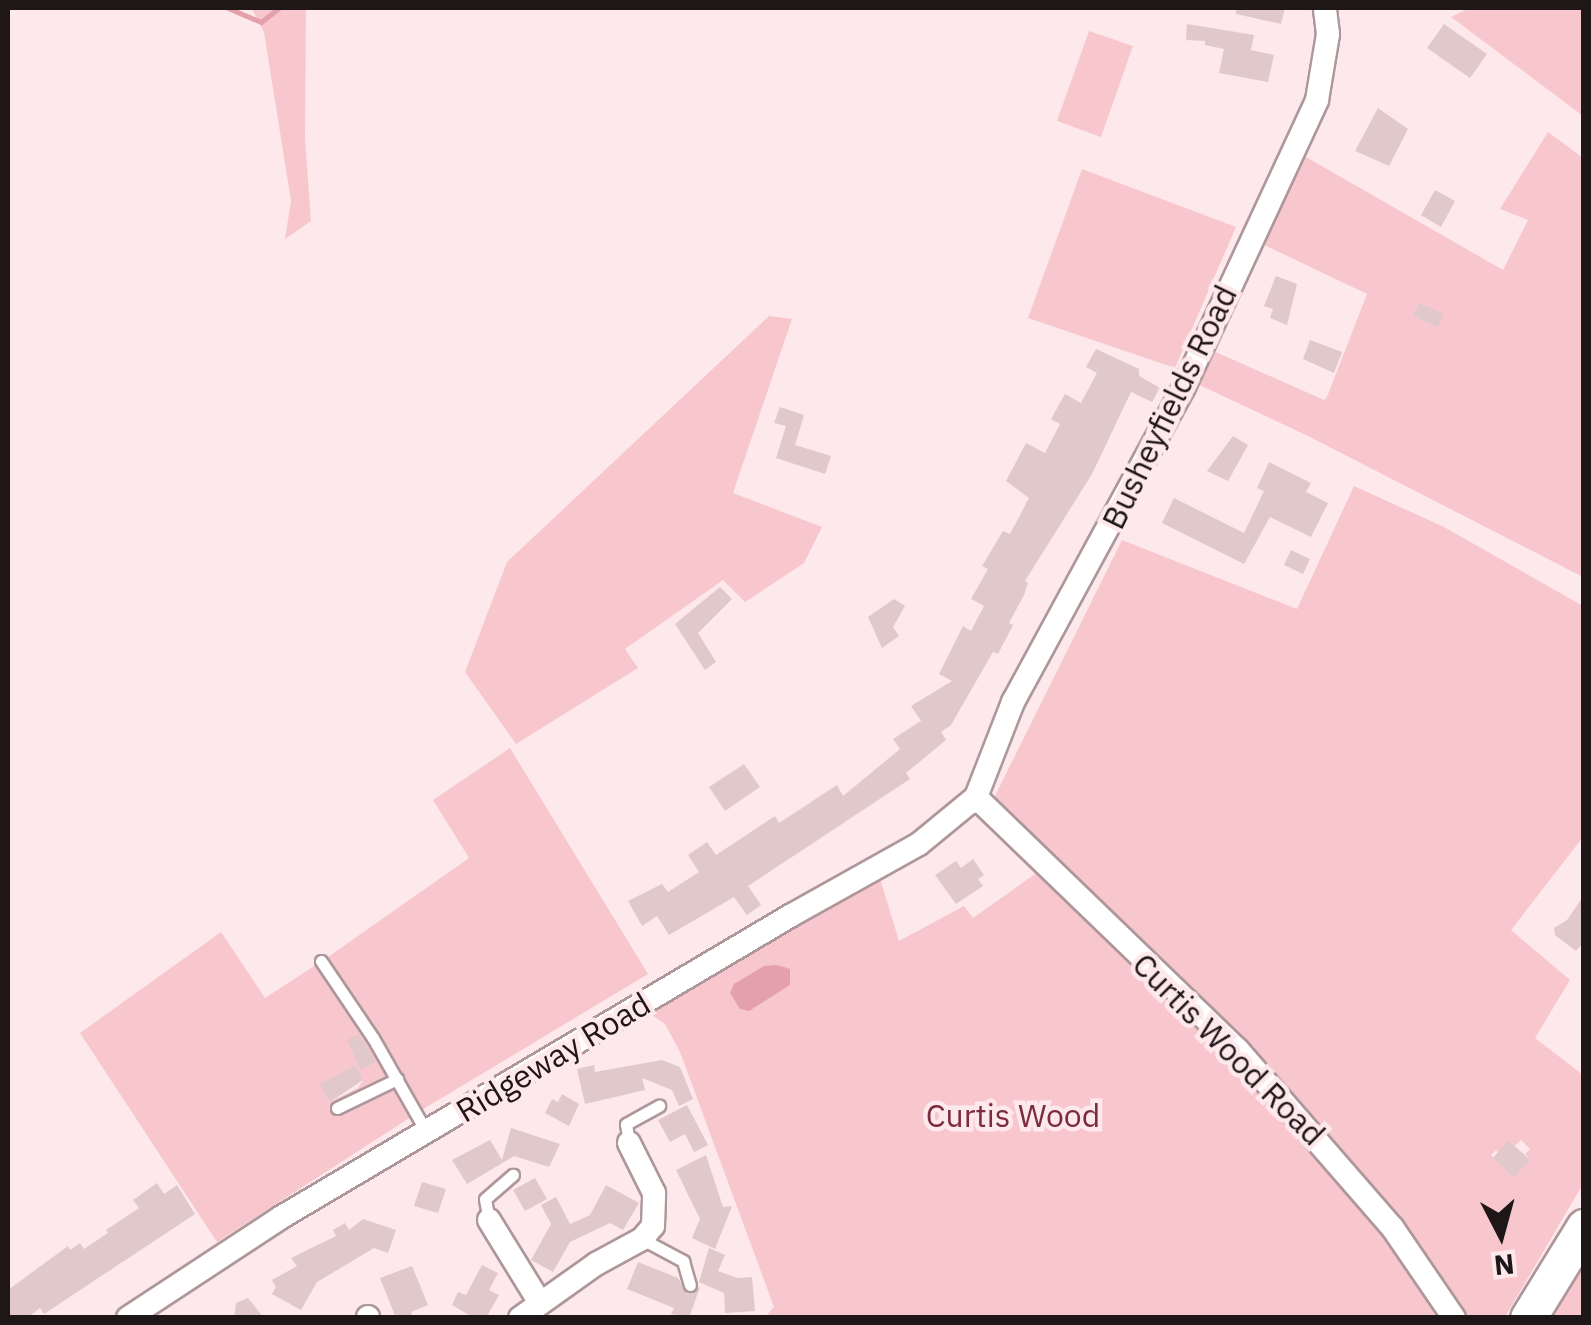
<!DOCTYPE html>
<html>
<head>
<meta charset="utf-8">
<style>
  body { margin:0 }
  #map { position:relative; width:1591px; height:1325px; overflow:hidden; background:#fde8eb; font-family:"IBM Plex Sans",sans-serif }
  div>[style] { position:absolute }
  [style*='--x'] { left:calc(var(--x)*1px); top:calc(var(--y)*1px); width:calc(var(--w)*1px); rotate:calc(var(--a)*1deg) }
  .green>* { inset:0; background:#f8c7ce }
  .water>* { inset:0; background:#e4a0ab }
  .stream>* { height:5px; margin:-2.5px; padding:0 2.5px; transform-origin:2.5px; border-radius:2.5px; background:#e4a0ab }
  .building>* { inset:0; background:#e1c8cb }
  .roads { filter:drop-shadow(2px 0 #ae979a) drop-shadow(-2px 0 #ae979a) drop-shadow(0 2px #ae979a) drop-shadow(0 -2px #ae979a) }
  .lane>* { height:11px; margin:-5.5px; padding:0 5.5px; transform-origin:5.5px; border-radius:5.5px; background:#fff }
  .street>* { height:22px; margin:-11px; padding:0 11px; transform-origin:11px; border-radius:11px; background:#fff }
  .primary>* { height:35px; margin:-17.5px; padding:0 17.5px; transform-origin:17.5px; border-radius:17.5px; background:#fff }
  span { translate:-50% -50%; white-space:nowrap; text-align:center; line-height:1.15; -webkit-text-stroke:9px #fde8eb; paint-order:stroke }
  .street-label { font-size:32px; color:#1f1617 }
  .park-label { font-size:32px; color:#7b2c3f }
  .frame { position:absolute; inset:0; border:10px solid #1f1617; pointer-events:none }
  .north { position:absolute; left:1451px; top:1185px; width:100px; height:100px; -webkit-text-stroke:8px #fde8eb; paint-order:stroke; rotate:174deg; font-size:28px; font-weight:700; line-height:40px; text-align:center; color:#1f1617 }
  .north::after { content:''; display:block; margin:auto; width:35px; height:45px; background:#1f1617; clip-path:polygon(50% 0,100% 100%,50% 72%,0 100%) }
</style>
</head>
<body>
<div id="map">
  <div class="green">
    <i style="clip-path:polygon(243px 8px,306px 8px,305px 139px,311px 221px,285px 239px,291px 201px,264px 32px,252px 9px)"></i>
    <i style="clip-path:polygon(1470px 8px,1583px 8px,1583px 116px,1451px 17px)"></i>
    <i style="clip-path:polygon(1089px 31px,1133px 46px,1101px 137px,1057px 121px)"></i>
    <i style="clip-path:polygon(1548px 132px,1583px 158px,1583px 577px,1306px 435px,1195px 383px,1209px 349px,1324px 400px,1327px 397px,1367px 294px,1258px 242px,1299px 153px,1503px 270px,1528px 220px,1500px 209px)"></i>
    <i style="clip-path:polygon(1082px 169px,1236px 227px,1175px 368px,1028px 318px)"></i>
    <i style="clip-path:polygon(769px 316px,792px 319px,733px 493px,822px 527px,804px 563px,745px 602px,723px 580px,625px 649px,638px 668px,516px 744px,465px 672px,507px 562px)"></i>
    <i style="clip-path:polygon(evenodd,1354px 486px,1444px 527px,1583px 606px,1583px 837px,1511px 930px,1570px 980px,1535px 1038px,1583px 1075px,1583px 1184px,1505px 1317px,765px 1317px,774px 1307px,680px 1052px,665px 1024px,639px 1006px,878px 872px,899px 941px,964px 906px,973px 918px,1038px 872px,1155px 969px,995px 796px,1122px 540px,1297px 609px,1354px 486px,1521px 1140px,1530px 1149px,1525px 1154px,1530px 1160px,1514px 1177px,1491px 1155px,1496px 1150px,1503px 1157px,1521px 1140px)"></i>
    <i style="clip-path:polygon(evenodd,510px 748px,648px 974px,425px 1108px,217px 1242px,80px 1033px,221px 932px,265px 998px,328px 957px,469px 858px,433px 800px,510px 748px,355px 1065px,363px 1080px,358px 1088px,330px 1102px,321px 1084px,355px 1065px)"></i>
    <i style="clip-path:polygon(1583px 1265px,1583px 1317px,1546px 1317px)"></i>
  </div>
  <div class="water">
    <i style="clip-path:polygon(777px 965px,790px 969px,790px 985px,749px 1011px,740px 1009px,730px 993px,734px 984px,764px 966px)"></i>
  </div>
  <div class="stream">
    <i style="--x:228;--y:8;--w:36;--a:23"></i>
    <i style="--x:261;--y:22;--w:23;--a:-38"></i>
  </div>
  <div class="building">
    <i style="clip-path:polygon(1236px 8px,1285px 8px,1281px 24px,1236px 14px)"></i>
    <i style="clip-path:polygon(1187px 24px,1254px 35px,1251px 50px,1274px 55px,1268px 82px,1219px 73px,1224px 49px,1205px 45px,1205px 41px,1186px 40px)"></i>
    <i style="clip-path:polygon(1444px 24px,1487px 54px,1470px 78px,1427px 48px)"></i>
    <i style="clip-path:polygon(1378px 108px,1408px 129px,1389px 166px,1355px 151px)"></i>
    <i style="clip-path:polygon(1435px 190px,1455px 201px,1441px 227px,1421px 215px)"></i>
    <i style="clip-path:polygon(1276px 276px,1297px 284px,1287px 325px,1270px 318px,1273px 309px,1264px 306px)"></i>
    <i style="clip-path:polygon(1419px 303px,1444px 314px,1437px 327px,1413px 316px)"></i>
    <i style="clip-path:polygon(1310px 340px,1342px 352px,1334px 373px,1303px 359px)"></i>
    <i style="clip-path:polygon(1096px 349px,1139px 369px,1139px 376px,1160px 388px,1152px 402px,1131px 392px,1092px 474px,1025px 581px,1028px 583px,1024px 595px,1009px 623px,1013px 625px,998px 654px,993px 652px,951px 725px,941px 732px,946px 740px,906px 773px,910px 779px,748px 886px,761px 905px,747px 915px,734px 897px,669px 935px,657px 916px,642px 926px,628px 901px,662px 884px,668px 892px,699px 872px,688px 855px,707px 842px,716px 855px,775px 816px,779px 823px,837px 785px,843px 796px,900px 749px,893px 739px,921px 721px,911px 706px,952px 681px,939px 674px,963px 626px,971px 631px,984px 606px,971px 599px,988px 569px,982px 566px,1003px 531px,1010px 534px,1029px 498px,1006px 481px,1026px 443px,1045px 453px,1060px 424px,1051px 419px,1065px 394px,1081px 403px,1097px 373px,1086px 367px)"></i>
    <i style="clip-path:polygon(780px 407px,804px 415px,795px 445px,831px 456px,825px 474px,776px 458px,786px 426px,774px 423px)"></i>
    <i style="clip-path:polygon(1233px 436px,1248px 445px,1228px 481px,1207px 471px)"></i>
    <i style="clip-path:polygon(1269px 462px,1311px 483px,1306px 492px,1328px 503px,1311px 537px,1270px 517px,1244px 564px,1162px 523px,1174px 498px,1244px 533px,1264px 491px,1257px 488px)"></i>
    <i style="clip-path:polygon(1291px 550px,1310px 559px,1303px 574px,1284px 565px)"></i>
    <i style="clip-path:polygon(720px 587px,732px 599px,698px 633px,716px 662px,705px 670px,675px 624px)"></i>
    <i style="clip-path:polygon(894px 599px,905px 606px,893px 627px,899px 636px,882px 648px,868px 617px)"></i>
    <i style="clip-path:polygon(744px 764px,760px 787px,725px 811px,709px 787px)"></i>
    <i style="clip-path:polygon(973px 859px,984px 875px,978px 879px,983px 886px,956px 904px,935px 875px,956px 861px,961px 868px)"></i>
    <i style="clip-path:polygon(1584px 895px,1584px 942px,1576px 951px,1555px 935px,1554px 928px,1567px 920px)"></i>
    <i style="clip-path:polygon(359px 1034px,376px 1062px,361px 1070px,347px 1040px)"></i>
    <i style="clip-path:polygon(662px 1060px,680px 1067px,693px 1099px,679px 1106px,672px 1090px,642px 1078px,645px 1090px,585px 1104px,577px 1069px,594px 1065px,595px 1072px)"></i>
    <i style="clip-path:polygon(355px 1065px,363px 1080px,330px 1102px,320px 1084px)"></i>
    <i style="clip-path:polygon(562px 1094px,579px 1104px,569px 1126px,545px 1113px,552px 1099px,558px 1102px)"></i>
    <i style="clip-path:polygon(687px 1105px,708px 1145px,694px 1152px,685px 1134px,670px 1142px,658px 1120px)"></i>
    <i style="clip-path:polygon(511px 1128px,560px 1144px,549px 1167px,514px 1156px,467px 1184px,452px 1160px,490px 1140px,502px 1160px)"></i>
    <i style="clip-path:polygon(1508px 1140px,1530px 1160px,1514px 1178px,1493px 1158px)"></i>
    <i style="clip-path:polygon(706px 1155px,723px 1207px,732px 1206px,715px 1249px,692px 1238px,700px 1219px,676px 1170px)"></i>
    <i style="clip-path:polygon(535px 1178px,547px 1199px,525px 1211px,513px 1190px)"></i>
    <i style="clip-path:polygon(422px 1182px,446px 1189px,438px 1213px,414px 1206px)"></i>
    <i style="clip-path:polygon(157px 1183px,164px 1194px,177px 1185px,195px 1214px,44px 1314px,40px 1308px,27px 1318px,8px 1318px,8px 1290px,68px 1246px,70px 1250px,80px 1243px,84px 1249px,108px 1233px,106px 1230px,139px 1208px,133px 1200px)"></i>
    <i style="clip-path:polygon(606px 1185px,639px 1203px,623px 1230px,610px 1223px,570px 1242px,553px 1272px,531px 1260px,551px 1224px,541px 1205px,556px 1197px,570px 1224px,590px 1215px)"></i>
    <i style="clip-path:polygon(363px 1219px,396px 1230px,388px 1253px,374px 1248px,317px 1282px,301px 1310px,272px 1294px,276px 1287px,272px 1280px,297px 1266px,291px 1258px,336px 1236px,333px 1230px,345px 1223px,349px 1230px)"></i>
    <i style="clip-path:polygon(709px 1248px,725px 1255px,718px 1271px,737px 1278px,752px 1277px,755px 1311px,725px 1313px,724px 1293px,699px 1282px)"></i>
    <i style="clip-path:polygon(638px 1262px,678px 1278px,687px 1294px,700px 1287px,689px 1318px,671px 1314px,674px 1308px,627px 1289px)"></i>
    <i style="clip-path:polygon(482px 1265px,498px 1273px,489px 1290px,499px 1295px,486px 1318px,474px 1318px,452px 1305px,458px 1292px,466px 1295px)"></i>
    <i style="clip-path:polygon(412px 1266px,428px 1305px,411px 1312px,413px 1318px,396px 1318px,380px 1278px)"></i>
    <i style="clip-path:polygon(248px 1298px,264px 1318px,234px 1318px,236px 1303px)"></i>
  </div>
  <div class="roads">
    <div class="lane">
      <i style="--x:321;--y:961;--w:93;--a:56"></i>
      <i style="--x:373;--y:1038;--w:109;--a:60.4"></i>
      <i style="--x:337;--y:1108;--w:67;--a:-25.8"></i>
      <i style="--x:629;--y:1143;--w:19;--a:-99"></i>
      <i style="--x:626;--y:1124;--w:38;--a:-29"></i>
      <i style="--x:489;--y:1220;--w:21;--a:-101"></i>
      <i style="--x:485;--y:1199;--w:37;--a:-41"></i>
      <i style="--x:642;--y:1239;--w:47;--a:28.2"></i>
      <i style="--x:683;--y:1261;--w:25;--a:74"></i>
    </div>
    <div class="street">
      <i style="--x:980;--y:801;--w:359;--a:44"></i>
      <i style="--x:1238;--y:1050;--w:235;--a:49"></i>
      <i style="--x:1392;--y:1227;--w:110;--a:55.7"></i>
      <i style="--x:974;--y:802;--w:6;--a:-9"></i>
      <i style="--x:980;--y:801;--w:6;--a:-135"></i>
      <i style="--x:976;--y:797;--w:102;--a:-68.7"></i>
      <i style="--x:1013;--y:702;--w:358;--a:-61.5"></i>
      <i style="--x:1184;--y:387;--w:316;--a:-65.1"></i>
      <i style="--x:1317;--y:100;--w:67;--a:-80.5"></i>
      <i style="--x:1328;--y:34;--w:26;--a:-97"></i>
      <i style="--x:489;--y:1220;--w:97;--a:58.4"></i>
      <i style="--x:128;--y:1318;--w:182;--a:-33.3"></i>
      <i style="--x:280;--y:1218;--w:593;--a:-30.63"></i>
      <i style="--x:790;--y:916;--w:148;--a:-29.2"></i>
      <i style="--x:919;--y:844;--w:74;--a:-39.5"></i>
      <i style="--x:368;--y:1318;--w:1;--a:-90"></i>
      <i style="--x:520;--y:1318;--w:93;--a:-35.4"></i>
      <i style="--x:596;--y:1264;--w:52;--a:-28.5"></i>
      <i style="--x:642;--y:1239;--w:17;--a:-50"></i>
      <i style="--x:653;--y:1226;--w:33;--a:-88"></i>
      <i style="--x:654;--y:1193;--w:56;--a:-116.6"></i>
    </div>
    <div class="primary">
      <i style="--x:1528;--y:1318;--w:107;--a:-58.4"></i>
    </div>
  </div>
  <div class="street-label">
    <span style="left:1169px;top:407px;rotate:-64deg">Busheyfields Road</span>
    <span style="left:1229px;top:1049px;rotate:45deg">Curtis Wood Road</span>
    <span style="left:553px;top:1057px;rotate:-31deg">Ridgeway Road</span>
  </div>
  <div class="park-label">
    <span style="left:1013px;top:1115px">Curtis Wood</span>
  </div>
  <div class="frame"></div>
  <div class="north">N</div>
</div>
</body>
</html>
